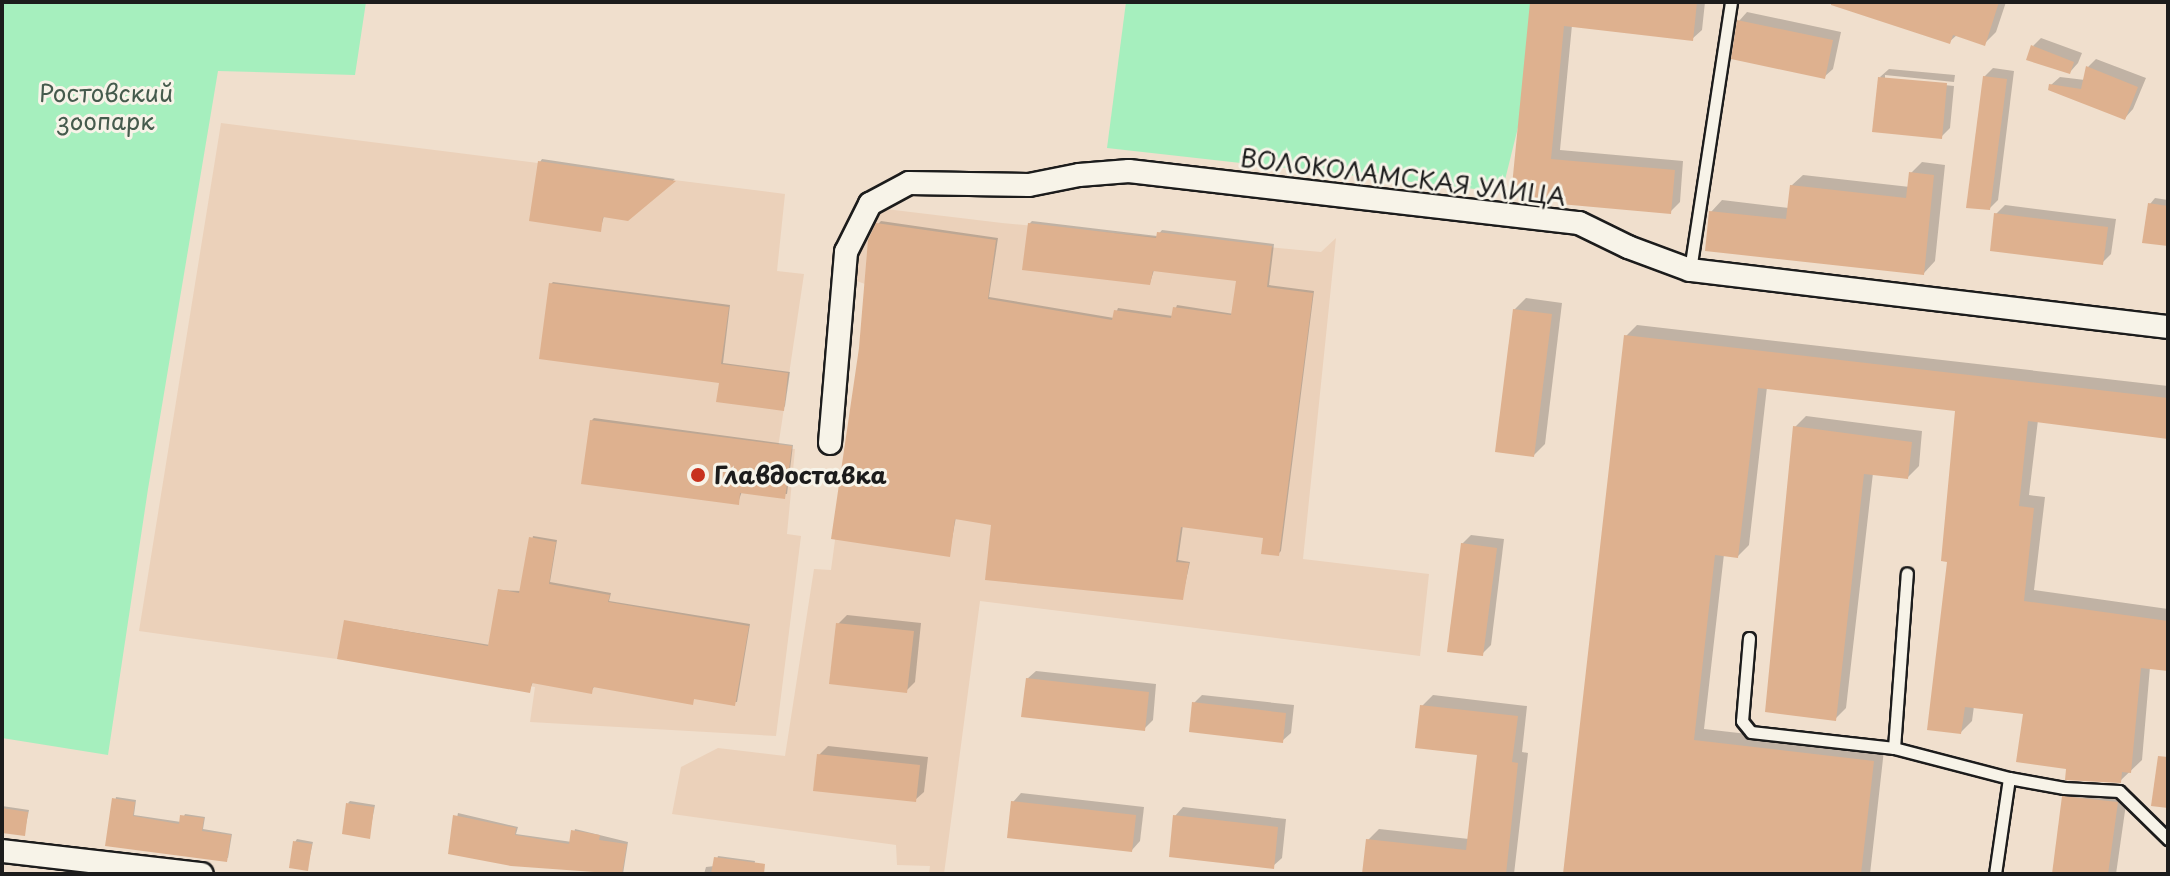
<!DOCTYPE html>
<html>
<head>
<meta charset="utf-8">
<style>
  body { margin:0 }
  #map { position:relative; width:2170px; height:876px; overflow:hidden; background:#f0dfcd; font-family:"Playpen Sans",sans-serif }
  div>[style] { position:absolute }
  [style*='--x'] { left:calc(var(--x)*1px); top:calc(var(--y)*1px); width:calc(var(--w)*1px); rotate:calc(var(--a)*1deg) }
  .built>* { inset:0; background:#ebd1ba }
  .green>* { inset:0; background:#a6efbe }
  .shadow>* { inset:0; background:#0003 }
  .building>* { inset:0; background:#deb18f }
  .roads { filter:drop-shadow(2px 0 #1c1c1c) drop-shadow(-2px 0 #1c1c1c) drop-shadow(0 2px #1c1c1c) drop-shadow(0 -2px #1c1c1c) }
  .service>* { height:11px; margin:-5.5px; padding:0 5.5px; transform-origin:5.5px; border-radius:5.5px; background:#f7f3e8 }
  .minor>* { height:22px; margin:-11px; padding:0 11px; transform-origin:11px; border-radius:11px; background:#f7f3e8 }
  .dots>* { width:22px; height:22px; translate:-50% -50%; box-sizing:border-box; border:4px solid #f7f3e8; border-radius:50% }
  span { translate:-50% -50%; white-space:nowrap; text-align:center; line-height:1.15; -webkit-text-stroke:6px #f7f3e8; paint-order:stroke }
  .park-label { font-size:24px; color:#455b4d }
  .street-label { font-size:24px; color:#1c1c1c }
  .poi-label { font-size:24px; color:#1c1c1c; font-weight:700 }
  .left { translate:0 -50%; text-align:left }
  .frame { position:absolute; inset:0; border:4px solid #1c1c1c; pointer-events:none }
</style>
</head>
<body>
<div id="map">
  <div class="built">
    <i style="clip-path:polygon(221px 123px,785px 194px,777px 271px,804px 274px,778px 448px,795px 449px,787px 534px,801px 536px,776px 736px,530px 722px,535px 687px,139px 631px)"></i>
    <i style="clip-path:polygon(869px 207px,1002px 223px,1321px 252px,1336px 238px,1303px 559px,1429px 574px,1420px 656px,980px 601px,944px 874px,929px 874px,930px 866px,897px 865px,896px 845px,672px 814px,681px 767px,718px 748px,785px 756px,814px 569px,831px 570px,860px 354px,865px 284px,854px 280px)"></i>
  </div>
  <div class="green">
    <i style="clip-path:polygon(2px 2px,366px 2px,355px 75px,218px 71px,148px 489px,108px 755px,2px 738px)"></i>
    <i style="clip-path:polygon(1126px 2px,1549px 2px,1502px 192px,1107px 148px)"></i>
  </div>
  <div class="shadow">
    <i style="clip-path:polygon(1532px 2px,1705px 2px,1702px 30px,1692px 39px,1572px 25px,1560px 150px,1683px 161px,1680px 202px,1670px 212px,1513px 194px)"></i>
    <i style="clip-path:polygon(1828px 2px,2006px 2px,1996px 32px,1984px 44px,1957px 35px,1949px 42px)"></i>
    <i style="clip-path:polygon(1747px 12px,1841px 32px,1833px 69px,1824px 77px,1739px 21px)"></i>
    <i style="clip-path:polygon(2041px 38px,2082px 53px,2078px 63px,2070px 72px,2033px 46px)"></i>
    <i style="clip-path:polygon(2096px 59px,2146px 78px,2133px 109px,2125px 118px,2051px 85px,2060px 77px,2085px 80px,2088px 67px)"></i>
    <i style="clip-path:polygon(1993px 68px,2014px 71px,1998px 200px,1990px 208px,1984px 77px)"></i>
    <i style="clip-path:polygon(1889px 69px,1955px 75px,1954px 82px,1885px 75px,1885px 79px,1954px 86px,1950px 128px,1941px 137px,1880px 77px)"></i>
    <i style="clip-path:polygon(542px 159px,675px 179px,627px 219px,604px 216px,600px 230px,540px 162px)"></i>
    <i style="clip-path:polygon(1922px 162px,1945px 165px,1935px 261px,1924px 273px,1711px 212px,1722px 200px,1789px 208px,1791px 186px,1803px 175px,1910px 187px,1911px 173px)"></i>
    <i style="clip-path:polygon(2155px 198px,2168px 200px,2168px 244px,2150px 204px)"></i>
    <i style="clip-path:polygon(2005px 205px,2116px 219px,2111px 254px,2102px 263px,1996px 214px)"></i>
    <i style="clip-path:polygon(881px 221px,998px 238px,989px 297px,1114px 318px,1118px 308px,1173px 316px,1177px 305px,1234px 314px,1238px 280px,1154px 270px,1150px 283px,1029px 224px,1032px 221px,1157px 236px,1162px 230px,1274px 244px,1269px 285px,1314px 291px,1281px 551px,1278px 554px,1266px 537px,1183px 525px,1178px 560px,1190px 562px,1182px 598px,993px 523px,956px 517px,949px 555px,878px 224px)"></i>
    <i style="clip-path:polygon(553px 282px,730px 305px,723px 363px,790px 372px,785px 406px,783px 409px,551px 284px)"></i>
    <i style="clip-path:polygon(1526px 298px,1562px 303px,1545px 444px,1534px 455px,1514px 310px)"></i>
    <i style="clip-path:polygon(1637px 325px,2168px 386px,2168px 436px,2038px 420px,2029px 495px,2045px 497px,2034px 590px,2168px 609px,2168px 669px,2150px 667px,2142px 760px,2120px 781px,2025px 712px,1974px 706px,1972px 721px,1961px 732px,1950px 560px,1957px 409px,1767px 387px,1749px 545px,1738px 556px,1724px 554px,1704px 729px,1884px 750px,1870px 874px,1565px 874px,1626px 336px)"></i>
    <i style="clip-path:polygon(1806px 416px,1922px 431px,1919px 466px,1908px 477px,1873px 473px,1846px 708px,1835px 719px,1795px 427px)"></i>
    <i style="clip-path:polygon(594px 418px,793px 445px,787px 494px,742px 491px,738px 503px,591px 421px)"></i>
    <i style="clip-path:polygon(1471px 535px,1504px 539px,1491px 645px,1482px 654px,1462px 544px)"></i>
    <i style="clip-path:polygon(533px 536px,557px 540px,550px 582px,611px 593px,609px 601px,750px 624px,737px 702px,695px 697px,692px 702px,595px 685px,591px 692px,533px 682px,529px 691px,345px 621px,490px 645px,500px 590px,521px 591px)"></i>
    <i style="clip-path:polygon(847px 615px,921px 623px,915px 682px,906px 691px,838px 624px)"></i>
    <i style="clip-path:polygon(1036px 671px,1156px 684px,1153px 720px,1144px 729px,1027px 679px)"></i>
    <i style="clip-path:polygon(1202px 695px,1294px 705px,1291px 733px,1282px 741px,1194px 703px)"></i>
    <i style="clip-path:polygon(1433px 695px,1527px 706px,1522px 752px,1528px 753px,1514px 874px,1364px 874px,1368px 840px,1379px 829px,1469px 839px,1479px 753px,1422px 706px)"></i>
    <i style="clip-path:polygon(828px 746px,928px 757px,924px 792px,915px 800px,819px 755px)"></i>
    <i style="clip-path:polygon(2075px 786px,2128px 790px,2116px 874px,2054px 874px,2064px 797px)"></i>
    <i style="clip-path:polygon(1021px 793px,1144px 807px,1140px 841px,1132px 850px,1013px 802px)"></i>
    <i style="clip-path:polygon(116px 797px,136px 800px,134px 815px,181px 822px,185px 814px,205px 817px,203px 829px,232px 834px,228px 858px,107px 844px)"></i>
    <i style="clip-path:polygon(350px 801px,375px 805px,369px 836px,348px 803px)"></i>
    <i style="clip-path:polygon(2px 806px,29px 810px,24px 834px,2px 832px)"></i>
    <i style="clip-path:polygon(1183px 807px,1286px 819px,1282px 858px,1273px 866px,1175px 816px)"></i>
    <i style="clip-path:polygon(458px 813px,518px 827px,516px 834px,572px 842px,575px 829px,628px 842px,623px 874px,450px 852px)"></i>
    <i style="clip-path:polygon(297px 839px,313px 842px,307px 869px,295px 842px)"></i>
    <i style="clip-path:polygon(718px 856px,755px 861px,753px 872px,765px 874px,704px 874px,706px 867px,715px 866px)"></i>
  </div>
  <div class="building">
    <i style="clip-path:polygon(1530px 2px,1697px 2px,1693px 41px,1564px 26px,1551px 159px,1675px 170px,1671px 214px,1560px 204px,1560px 200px,1511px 196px)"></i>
    <i style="clip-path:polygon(1831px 2px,1999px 2px,1985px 46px,1953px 35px,1950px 44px,1831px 5px)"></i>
    <i style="clip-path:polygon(1737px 20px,1833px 40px,1825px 79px,1731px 59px)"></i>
    <i style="clip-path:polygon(2031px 45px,2074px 62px,2070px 74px,2026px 60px)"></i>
    <i style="clip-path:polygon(2086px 66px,2138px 87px,2125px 120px,2048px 90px,2049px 84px,2081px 89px)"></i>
    <i style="clip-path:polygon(1983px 76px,2007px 79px,1990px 210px,1966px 208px)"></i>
    <i style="clip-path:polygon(1878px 77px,1947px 83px,1942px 139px,1872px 132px)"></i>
    <i style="clip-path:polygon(538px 161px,676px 181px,628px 221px,603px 217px,601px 232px,529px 221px)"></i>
    <i style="clip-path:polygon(1909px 172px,1934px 175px,1924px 275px,1705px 251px,1709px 211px,1786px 219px,1790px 185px,1906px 198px)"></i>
    <i style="clip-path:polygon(2148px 203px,2168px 206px,2168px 246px,2142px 243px)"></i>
    <i style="clip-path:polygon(1994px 213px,2108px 227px,2103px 265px,1990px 251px)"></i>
    <i style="clip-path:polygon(876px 223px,996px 240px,988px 299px,1112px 320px,1114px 310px,1171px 318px,1173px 307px,1231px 315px,1236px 281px,1153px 271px,1150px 285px,1022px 270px,1028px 223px,1156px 238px,1157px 232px,1272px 246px,1267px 287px,1313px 293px,1279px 556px,1261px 554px,1263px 538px,1181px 527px,1176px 562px,1189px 563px,1183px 600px,985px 580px,991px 525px,955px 519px,950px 557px,831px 539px,859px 348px,868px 240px)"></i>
    <i style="clip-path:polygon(549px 283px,729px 307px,721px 364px,788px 373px,784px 411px,716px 402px,719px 383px,539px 359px)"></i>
    <i style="clip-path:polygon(1513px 309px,1552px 314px,1534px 457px,1495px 452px)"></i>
    <i style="clip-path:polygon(1624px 335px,2168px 398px,2168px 439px,2028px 421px,2019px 506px,2034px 508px,2024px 601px,2168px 621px,2168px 671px,2141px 668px,2131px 773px,2122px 772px,2121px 783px,2065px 780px,2066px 769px,2016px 762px,2023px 714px,1965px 707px,1961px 734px,1927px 730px,1947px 562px,1941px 561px,1955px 411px,1758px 388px,1738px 558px,1715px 555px,1694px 740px,1874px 761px,1861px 874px,1563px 874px)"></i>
    <i style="clip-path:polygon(590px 420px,792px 446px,785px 499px,740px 493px,739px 505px,581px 484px)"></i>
    <i style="clip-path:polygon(1793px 426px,1912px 442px,1908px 479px,1864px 474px,1836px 721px,1765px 712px)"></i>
    <i style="clip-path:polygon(529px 537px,556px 542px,549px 584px,610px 595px,608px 602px,749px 626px,735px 706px,694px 699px,693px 705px,593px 687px,592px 694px,532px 683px,530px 693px,337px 659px,344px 620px,488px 646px,498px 589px,519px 593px)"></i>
    <i style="clip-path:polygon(1461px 543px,1497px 548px,1483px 656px,1447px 652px)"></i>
    <i style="clip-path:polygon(836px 623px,914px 631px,907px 693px,829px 684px)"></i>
    <i style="clip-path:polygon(1026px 678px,1149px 692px,1145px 731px,1021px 717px)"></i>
    <i style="clip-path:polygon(1192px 702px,1286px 713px,1283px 743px,1189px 732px)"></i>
    <i style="clip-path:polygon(1420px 705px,1518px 716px,1512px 762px,1518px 763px,1506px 874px,1362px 874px,1366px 839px,1466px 850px,1477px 755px,1415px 748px)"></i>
    <i style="clip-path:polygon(817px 754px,920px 765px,916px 802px,813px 791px)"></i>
    <i style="clip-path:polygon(2158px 756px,2168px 757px,2168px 808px,2151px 806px)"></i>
    <i style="clip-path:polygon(2062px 796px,2118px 802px,2108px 874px,2052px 874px)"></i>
    <i style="clip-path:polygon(112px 798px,135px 802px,133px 816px,179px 824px,180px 815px,204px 818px,202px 831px,231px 835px,227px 862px,105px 846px)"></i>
    <i style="clip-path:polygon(1011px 801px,1136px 815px,1132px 852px,1007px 838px)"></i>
    <i style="clip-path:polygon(346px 803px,374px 807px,370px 839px,342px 834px)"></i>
    <i style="clip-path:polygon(2px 808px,28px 812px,25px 836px,2px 833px)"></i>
    <i style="clip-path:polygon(453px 815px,516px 828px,515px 835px,569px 844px,571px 830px,600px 835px,599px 840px,627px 844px,622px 874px,511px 866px,448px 854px)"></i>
    <i style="clip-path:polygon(1173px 815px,1278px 827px,1274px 869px,1169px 857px)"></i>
    <i style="clip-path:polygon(293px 841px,312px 844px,308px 871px,289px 868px)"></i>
    <i style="clip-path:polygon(714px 857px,765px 864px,764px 874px,711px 874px)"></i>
  </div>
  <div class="roads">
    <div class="service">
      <i style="--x:1690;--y:270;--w:271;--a:-81.3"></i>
      <i style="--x:1749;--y:638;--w:83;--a:94.8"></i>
      <i style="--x:1742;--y:721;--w:14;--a:51"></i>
      <i style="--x:1751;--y:732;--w:144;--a:6.4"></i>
      <i style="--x:1894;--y:748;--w:119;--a:14.6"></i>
      <i style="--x:1894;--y:748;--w:175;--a:-85.8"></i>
      <i style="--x:1995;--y:874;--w:97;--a:-81.7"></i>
      <i style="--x:2009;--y:778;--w:56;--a:10.3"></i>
      <i style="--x:2064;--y:788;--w:55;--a:3.1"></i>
      <i style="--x:2119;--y:791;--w:69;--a:44.4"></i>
    </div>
    <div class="minor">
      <i style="--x:830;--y:443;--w:192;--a:-85.2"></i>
      <i style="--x:846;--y:252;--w:54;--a:-63.4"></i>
      <i style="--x:870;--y:204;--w:44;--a:-28.3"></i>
      <i style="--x:909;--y:183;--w:120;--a:1"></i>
      <i style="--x:1029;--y:185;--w:51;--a:-11.3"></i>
      <i style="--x:1079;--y:175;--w:50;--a:-4.6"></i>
      <i style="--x:1129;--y:171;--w:453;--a:6.6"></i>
      <i style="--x:1579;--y:223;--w:55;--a:26.1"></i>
      <i style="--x:1628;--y:247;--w:66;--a:20.4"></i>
      <i style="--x:1690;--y:270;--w:481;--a:6.8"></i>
      <i style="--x:2;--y:851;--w:201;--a:6.6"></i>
    </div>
  </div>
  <div class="dots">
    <i style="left:698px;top:475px;background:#c8321e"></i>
  </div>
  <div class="park-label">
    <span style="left:106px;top:107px">Ростовский<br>зоопарк</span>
  </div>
  <div class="street-label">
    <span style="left:1403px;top:177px;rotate:7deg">ВОЛОКОЛАМСКАЯ УЛИЦА</span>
  </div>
  <div class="poi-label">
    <span class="left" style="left:714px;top:475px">Главдоставка</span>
  </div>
  <div class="frame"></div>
</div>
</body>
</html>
